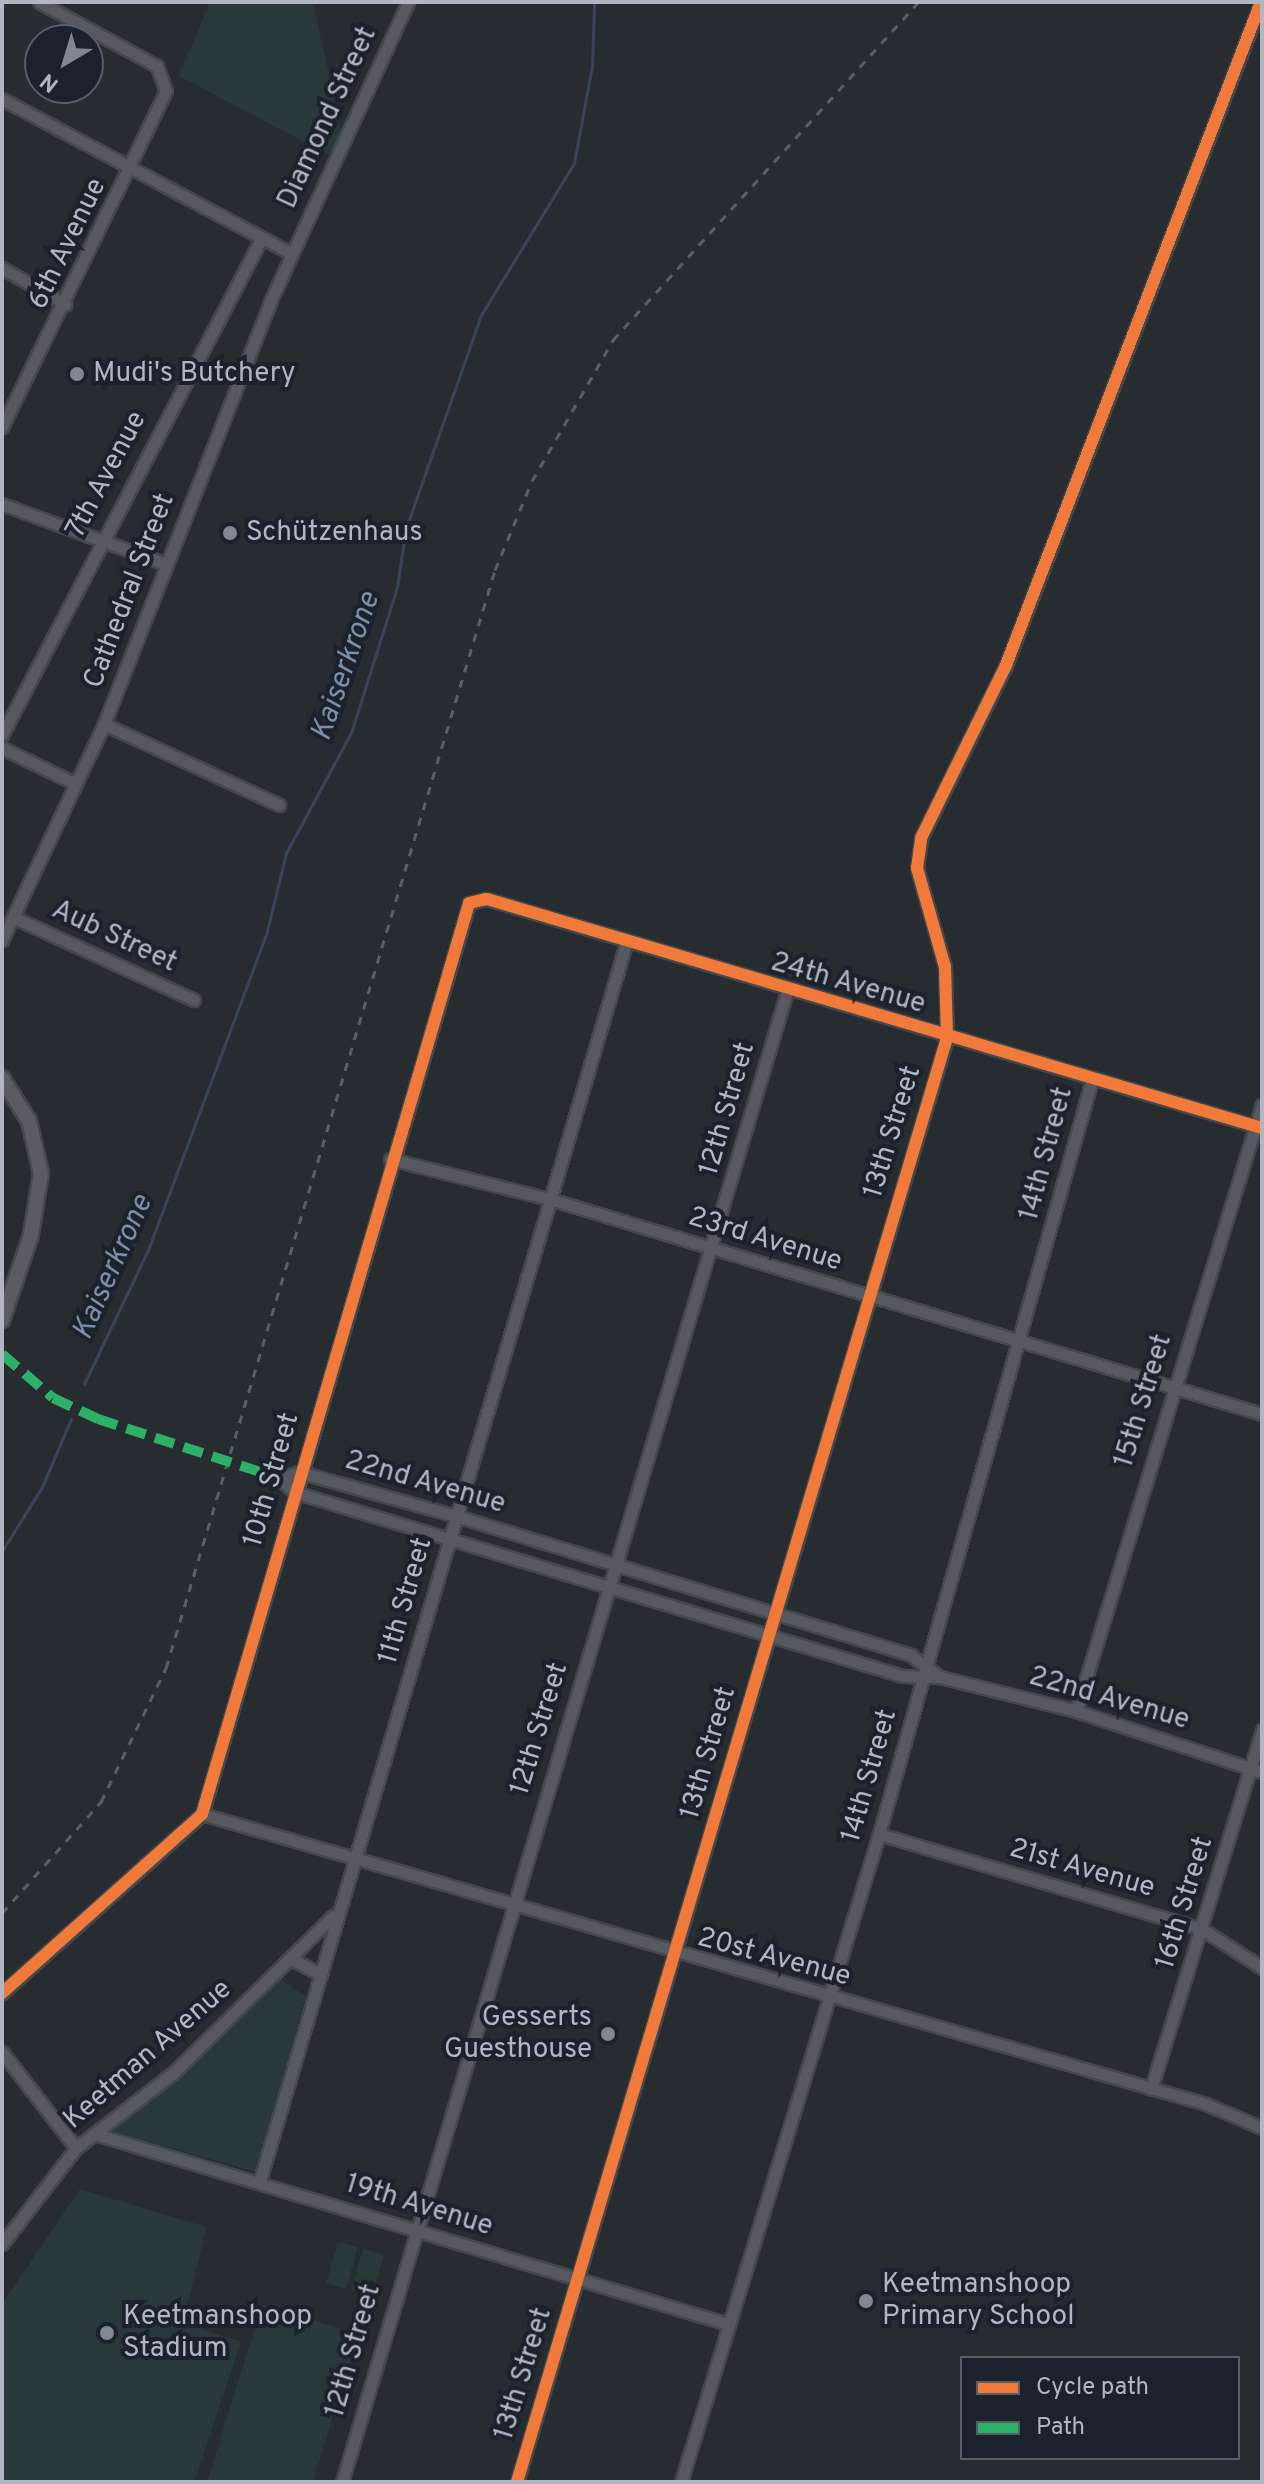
<!DOCTYPE html>
<html>
<head>
<meta charset="utf-8">
<style>
  body { margin:0 }
  #map { position:relative; width:1264px; height:2484px; overflow:hidden; background:#272c31; font-family:Overpass,sans-serif }
  div>[style] { position:absolute }
  [style*='--x'] { left:calc(var(--x)*1px); top:calc(var(--y)*1px); width:calc(var(--w)*1px); rotate:calc(var(--a)*1deg) }
  .green>* { inset:0; background:#293839 }
  .stream>* { height:3px; margin:-1.5px; padding:0 1.5px; transform-origin:1.5px; border-radius:1.5px; background:#384559 }
  .roads { filter:drop-shadow(2px 0 #44484c) drop-shadow(-2px 0 #44484c) drop-shadow(0 2px #44484c) drop-shadow(0 -2px #44484c) }
  .minor>* { height:11px; margin:-5.5px; padding:0 5.5px; transform-origin:5.5px; border-radius:5.5px; background:#565a60 }
  .major>* { height:14px; margin:-7px; padding:0 7px; transform-origin:7px; border-radius:7px; background:#595d61 }
  .rail>* { height:3px; margin-top:-1.5px; transform-origin:0; background:repeating-linear-gradient(90deg,#5b5e63 0 8px,transparent 0 16px) }
  .quiet>* { height:10px; margin-top:-5px; transform-origin:0; background:repeating-linear-gradient(90deg,#2db169 0 20px,transparent 0 30px) }
  .cycleway>* { height:12px; margin:-6px; padding:0 6px; transform-origin:6px; border-radius:6px; background:#f17a3a }
  .dots>* { width:22px; height:22px; translate:-50% -50%; box-sizing:border-box; border:4px solid #1b222b; border-radius:50% }
  span { translate:-50% -50%; white-space:nowrap; text-align:center; line-height:1.15; -webkit-text-stroke:8px #1b222b; paint-order:stroke }
  .street-label { font-size:28px; color:#b1b7c2 }
  .poi-label { font-size:28px; color:#b1b7c2 }
  .left { translate:0 -50%; text-align:left }
  .right { translate:-100% -50%; text-align:right }
  .water-label { font-size:30px; color:#7c8ea8; font-style:italic }
  .frame { position:absolute; inset:0; border:4px solid #b1b7c2; pointer-events:none }
  .legend { position:absolute; left:960px; top:2356px; width:280px; height:104px; box-sizing:border-box; background:#1b222b; border:2px solid #575e67; margin:0; padding:10px 14px; list-style:none; font-size:24px; color:#b1b7c2 }
  .legend li { display:flex; align-items:center; gap:16px; height:40px }
  .legend b { width:40px; border:2px solid #575e67 }
  .north { position:absolute; left:24px; top:24px; width:80px; height:80px; box-sizing:border-box; background:#1b222b; border:2px solid #575e67; border-radius:50%; rotate:218deg; font-size:22px; font-weight:700; line-height:32px; text-align:center; color:#b1b7c2 }
  .north::after { content:''; display:block; margin:auto; width:28px; height:36px; background:#81868f; clip-path:polygon(50% 0,100% 100%,50% 72%,0 100%) }
</style>
</head>
<body>
<div id="map">
  <div class="green">
    <i style="clip-path:polygon(210px 2px,313px 2px,344px 144px,337px 159px,179px 76px)"></i>
    <i style="clip-path:polygon(280px 1979px,306px 1996px,255px 2172px,112px 2131px)"></i>
    <i style="clip-path:polygon(80px 2189px,207px 2227px,183px 2323px,241px 2342px,194px 2482px,2px 2482px,2px 2304px)"></i>
    <i style="clip-path:polygon(338px 2242px,358px 2247px,346px 2289px,326px 2283px)"></i>
    <i style="clip-path:polygon(363px 2248px,384px 2255px,372px 2297px,351px 2290px)"></i>
    <i style="clip-path:polygon(262px 2304px,358px 2334px,313px 2482px,207px 2482px)"></i>
  </div>
  <div class="stream">
    <i style="--x:84;--y:1384;--w:148;--a:-64.5"></i>
    <i style="--x:148;--y:1250;--w:340;--a:-69.5"></i>
    <i style="--x:267;--y:931;--w:80;--a:-76.3"></i>
    <i style="--x:286;--y:853;--w:136;--a:-61.6"></i>
    <i style="--x:351;--y:733;--w:153;--a:-72.5"></i>
    <i style="--x:397;--y:587;--w:60;--a:-81.3"></i>
    <i style="--x:406;--y:528;--w:226;--a:-70.6"></i>
    <i style="--x:481;--y:315;--w:178;--a:-58.5"></i>
    <i style="--x:574;--y:163;--w:99;--a:-79.5"></i>
    <i style="--x:592;--y:66;--w:64;--a:-88.2"></i>
    <i style="--x:2;--y:1551;--w:75;--a:-58"></i>
    <i style="--x:42;--y:1487;--w:74;--a:-66.9"></i>
  </div>
  <div class="roads">
    <div class="minor">
      <i style="--x:2;--y:99;--w:327;--a:28.1"></i>
      <i style="--x:2;--y:268;--w:73;--a:29.7"></i>
      <i style="--x:2;--y:427;--w:374;--a:-64"></i>
      <i style="--x:166;--y:91;--w:27;--a:-110"></i>
      <i style="--x:157;--y:66;--w:134;--a:-151.5"></i>
      <i style="--x:2;--y:504;--w:175;--a:20.1"></i>
      <i style="--x:104;--y:724;--w:193;--a:24.8"></i>
      <i style="--x:2;--y:735;--w:557;--a:-62.42"></i>
      <i style="--x:2;--y:748;--w:82;--a:25.9"></i>
      <i style="--x:13;--y:917;--w:199;--a:24.6"></i>
      <i style="--x:2;--y:940;--w:239;--a:-64.7"></i>
      <i style="--x:104;--y:724;--w:453;--a:-68.5"></i>
      <i style="--x:270;--y:302;--w:330;--a:-65.3"></i>
      <i style="--x:390;--y:1159;--w:168;--a:14.1"></i>
      <i style="--x:553;--y:1200;--w:741;--a:16.8"></i>
      <i style="--x:940;--y:1677;--w:36;--a:-143"></i>
      <i style="--x:911;--y:1655;--w:476;--a:-163"></i>
      <i style="--x:456;--y:1516;--w:163;--a:-164.3"></i>
      <i style="--x:299;--y:1472;--w:21;--a:163"></i>
      <i style="--x:279;--y:1478;--w:21;--a:43"></i>
      <i style="--x:294;--y:1492;--w:636;--a:16.81"></i>
      <i style="--x:903;--y:1676;--w:37;--a:2"></i>
      <i style="--x:940;--y:1677;--w:140;--a:14"></i>
      <i style="--x:1076;--y:1711;--w:196;--a:18.2"></i>
      <i style="--x:1076;--y:1711;--w:634;--a:-72.94"></i>
      <i style="--x:202;--y:1814;--w:1045;--a:16.11"></i>
      <i style="--x:1206;--y:2104;--w:61;--a:23.2"></i>
      <i style="--x:879;--y:1834;--w:337;--a:16.4"></i>
      <i style="--x:1202;--y:1929;--w:72;--a:33"></i>
      <i style="--x:291;--y:1959;--w:31;--a:27"></i>
      <i style="--x:2;--y:1993;--w:268;--a:-41.8"></i>
      <i style="--x:202;--y:1814;--w:949;--a:-73.66"></i>
      <i style="--x:469;--y:903;--w:18;--a:-13"></i>
      <i style="--x:487;--y:899;--w:808;--a:16.46"></i>
      <i style="--x:2;--y:2052;--w:121;--a:52.4"></i>
      <i style="--x:1151;--y:2089;--w:376;--a:-72.8"></i>
      <i style="--x:95;--y:2134;--w:661;--a:16.71"></i>
      <i style="--x:260;--y:2180;--w:1289;--a:-73.51"></i>
      <i style="--x:2;--y:2244;--w:121;--a:-52.4"></i>
      <i style="--x:76;--y:2148;--w:123;--a:-37.7"></i>
      <i style="--x:173;--y:2073;--w:224;--a:-44.5"></i>
      <i style="--x:342;--y:2482;--w:1556;--a:-73.38"></i>
      <i style="--x:517;--y:2482;--w:1507;--a:-73.42"></i>
      <i style="--x:947;--y:1038;--w:71;--a:-91.6"></i>
      <i style="--x:945;--y:967;--w:103;--a:-105.8"></i>
      <i style="--x:917;--y:868;--w:30;--a:-82"></i>
      <i style="--x:921;--y:838;--w:193;--a:-63.8"></i>
      <i style="--x:1006;--y:665;--w:710;--a:-68.96"></i>
      <i style="--x:681;--y:2482;--w:678;--a:-73.01"></i>
      <i style="--x:879;--y:1834;--w:784;--a:-74.23"></i>
    </div>
    <div class="major">
      <i style="--x:2;--y:1078;--w:51;--a:57.9"></i>
      <i style="--x:29;--y:1121;--w:53;--a:77"></i>
      <i style="--x:41;--y:1173;--w:63;--a:99.2"></i>
      <i style="--x:31;--y:1235;--w:90;--a:108.8"></i>
    </div>
  </div>
  <div class="rail">
    <i style="--x:2;--y:1913;--w:149;--a:-48.3"></i>
    <i style="--x:101;--y:1802;--w:149;--a:-64.1"></i>
    <i style="--x:166;--y:1668;--w:1146;--a:-73.32"></i>
    <i style="--x:495;--y:570;--w:96;--a:-67.4"></i>
    <i style="--x:532;--y:481;--w:163;--a:-60.1"></i>
    <i style="--x:613;--y:340;--w:455;--a:-47.9"></i>
  </div>
  <div class="quiet">
    <i style="--x:2;--y:1354;--w:67;--a:40.8"></i>
    <i style="--x:53;--y:1398;--w:50;--a:25"></i>
    <i style="--x:98;--y:1419;--w:190;--a:18.1"></i>
  </div>
  <div class="cycleway">
    <i style="--x:2;--y:1993;--w:268;--a:-41.8"></i>
    <i style="--x:202;--y:1814;--w:949;--a:-73.66"></i>
    <i style="--x:469;--y:903;--w:18;--a:-13"></i>
    <i style="--x:487;--y:899;--w:808;--a:16.46"></i>
    <i style="--x:517;--y:2482;--w:1507;--a:-73.42"></i>
    <i style="--x:947;--y:1038;--w:71;--a:-91.6"></i>
    <i style="--x:945;--y:967;--w:103;--a:-105.8"></i>
    <i style="--x:917;--y:868;--w:30;--a:-82"></i>
    <i style="--x:921;--y:838;--w:193;--a:-63.8"></i>
    <i style="--x:1006;--y:665;--w:710;--a:-68.96"></i>
  </div>
  <div class="dots">
    <i style="left:77px;top:374px;background:#81868f"></i>
    <i style="left:230px;top:533px;background:#81868f"></i>
    <i style="left:608px;top:2034px;background:#81868f"></i>
    <i style="left:866px;top:2301px;background:#81868f"></i>
    <i style="left:107px;top:2333px;background:#81868f"></i>
  </div>
  <div class="street-label">
    <span style="left:328px;top:118px;rotate:-65deg">Diamond Street</span>
    <span style="left:68px;top:244px;rotate:-64deg">6th Avenue</span>
    <span style="left:107px;top:475px;rotate:-62deg">7th Avenue</span>
    <span style="left:130px;top:591px;rotate:-69deg">Cathedral Street</span>
    <span style="left:114px;top:937px;rotate:25deg">Aub Street</span>
    <span style="left:848px;top:984px;rotate:16deg">24th Avenue</span>
    <span style="left:728px;top:1109px;rotate:-74deg">12th Street</span>
    <span style="left:893px;top:1132px;rotate:-73deg">13th Street</span>
    <span style="left:1047px;top:1154px;rotate:-75deg">14th Street</span>
    <span style="left:765px;top:1240px;rotate:17deg">23rd Avenue</span>
    <span style="left:1144px;top:1401px;rotate:-73deg">15th Street</span>
    <span style="left:272px;top:1480px;rotate:-74deg">10th Street</span>
    <span style="left:425px;top:1483px;rotate:16deg">22nd Avenue</span>
    <span style="left:406px;top:1601px;rotate:-74deg">11th Street</span>
    <span style="left:1109px;top:1699px;rotate:16deg">22nd Avenue</span>
    <span style="left:540px;top:1729px;rotate:-73deg">12th Street</span>
    <span style="left:709px;top:1753px;rotate:-74deg">13th Street</span>
    <span style="left:870px;top:1776px;rotate:-74deg">14th Street</span>
    <span style="left:1082px;top:1869px;rotate:16deg">21st Avenue</span>
    <span style="left:1185px;top:1903px;rotate:-73deg">16th Street</span>
    <span style="left:774px;top:1958px;rotate:15deg">20st Avenue</span>
    <span style="left:148px;top:2055px;rotate:-41deg">Keetman Avenue</span>
    <span style="left:419px;top:2206px;rotate:17deg">19th Avenue</span>
    <span style="left:354px;top:2351px;rotate:-74deg">12th Street</span>
    <span style="left:524px;top:2374px;rotate:-73deg">13th Street</span>
  </div>
  <div class="poi-label">
    <span class="left" style="left:93px;top:374px">Mudi's Butchery</span>
    <span class="left" style="left:246px;top:533px">Schützenhaus</span>
    <span class="right" style="left:592px;top:2034px">Gesserts<br>Guesthouse</span>
    <span class="left" style="left:882px;top:2301px">Keetmanshoop<br>Primary School</span>
    <span class="left" style="left:123px;top:2333px">Keetmanshoop<br>Stadium</span>
  </div>
  <div class="water-label">
    <span style="left:347px;top:667px;rotate:-71deg">Kaiserkrone</span>
    <span style="left:114px;top:1268px;rotate:-66deg">Kaiserkrone</span>
  </div>
  <div class="frame"></div>
  <ul class="legend">
  <li><b style="height:10px;background:#f17a3a"></b>Cycle path</li>
  <li><b style="height:10px;background:#2db169"></b>Path</li>
  </ul>
  <div class="north">N</div>
</div>
</body>
</html>
